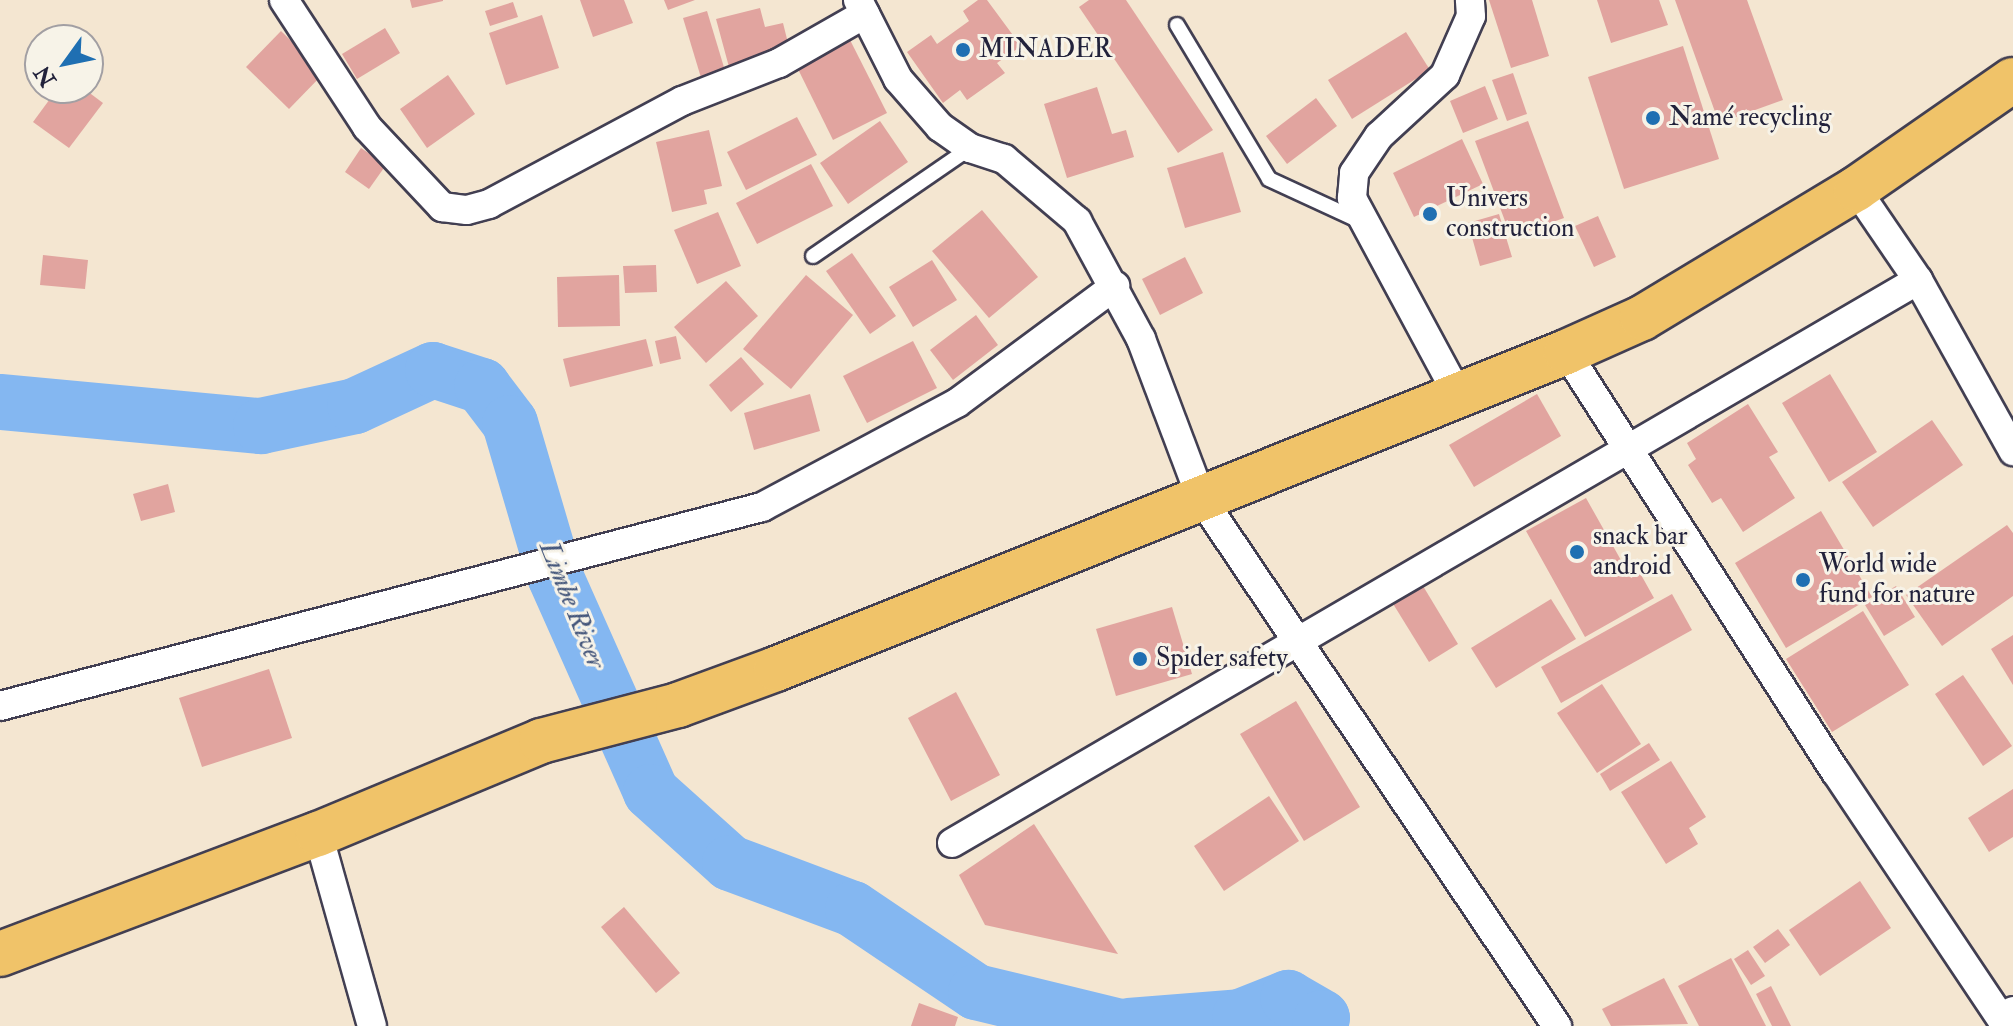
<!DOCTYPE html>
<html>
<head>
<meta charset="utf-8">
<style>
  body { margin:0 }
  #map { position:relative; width:2013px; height:1026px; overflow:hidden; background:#f4e6d1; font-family:"IM FELL Double Pica",serif }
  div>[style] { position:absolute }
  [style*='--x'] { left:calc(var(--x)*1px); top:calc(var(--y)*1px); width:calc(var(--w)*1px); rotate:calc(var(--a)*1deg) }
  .river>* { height:56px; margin:-28px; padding:0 28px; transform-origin:28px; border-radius:28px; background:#84b7f1 }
  .building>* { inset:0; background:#e1a49f }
  .roads { filter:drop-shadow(2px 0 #423f52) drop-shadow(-2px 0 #423f52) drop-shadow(0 2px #423f52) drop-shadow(0 -2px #423f52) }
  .lane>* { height:14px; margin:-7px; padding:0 7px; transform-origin:7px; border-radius:7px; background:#fff }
  .street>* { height:28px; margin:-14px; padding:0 14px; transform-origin:14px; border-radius:14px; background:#fff }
  .highway>* { height:44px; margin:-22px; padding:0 22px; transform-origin:22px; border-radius:22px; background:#f0c369 }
  .dots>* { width:22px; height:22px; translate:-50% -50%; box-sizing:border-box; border:4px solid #f7f3e8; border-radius:50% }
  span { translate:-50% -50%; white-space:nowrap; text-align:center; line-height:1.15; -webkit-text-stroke:6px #f7f3e8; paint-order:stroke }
  .poi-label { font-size:26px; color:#22223b }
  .left { translate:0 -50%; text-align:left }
  .water-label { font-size:28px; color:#44567b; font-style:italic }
  .north { position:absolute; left:24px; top:24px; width:80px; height:80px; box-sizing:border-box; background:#f7f3e8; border:2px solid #a29fa3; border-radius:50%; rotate:237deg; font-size:22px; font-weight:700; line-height:32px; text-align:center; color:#22223b }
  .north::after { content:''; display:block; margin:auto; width:28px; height:36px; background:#1f6fb2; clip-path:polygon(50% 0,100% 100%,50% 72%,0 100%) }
</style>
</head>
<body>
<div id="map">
  <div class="river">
    <i style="--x:0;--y:402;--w:262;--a:5.3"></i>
    <i style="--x:261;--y:426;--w:96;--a:-12"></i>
    <i style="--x:355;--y:406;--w:86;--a:-24.8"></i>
    <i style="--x:433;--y:370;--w:52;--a:18.1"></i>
    <i style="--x:482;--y:386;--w:46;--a:52.9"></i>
    <i style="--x:510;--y:423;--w:159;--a:73.6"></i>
    <i style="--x:555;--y:576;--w:236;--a:66"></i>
    <i style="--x:651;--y:792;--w:106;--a:41.9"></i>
    <i style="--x:730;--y:863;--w:131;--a:20.5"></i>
    <i style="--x:853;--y:909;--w:148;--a:34"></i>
    <i style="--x:976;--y:992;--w:145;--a:13.6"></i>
    <i style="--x:1129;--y:1026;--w:111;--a:-4.6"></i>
    <i style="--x:1240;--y:1017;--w:52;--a:-21.6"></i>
    <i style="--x:1288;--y:998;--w:39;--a:30"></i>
    <i style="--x:1322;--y:1018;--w:8;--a:104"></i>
  </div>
  <div class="building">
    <i style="clip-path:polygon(410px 0,443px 0,443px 1px,412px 8px)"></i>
    <i style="clip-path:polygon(580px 0,624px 0,633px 23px,593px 37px)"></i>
    <i style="clip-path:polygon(664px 0,695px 0,668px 10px)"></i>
    <i style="clip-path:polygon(978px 0,987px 0,1021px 46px,997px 63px,1005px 73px,967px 100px,960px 90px,943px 103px,907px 52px,931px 35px,937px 44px,969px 21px,963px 11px)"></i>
    <i style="clip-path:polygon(1089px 0,1126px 0,1213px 130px,1178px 153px,1079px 7px)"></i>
    <i style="clip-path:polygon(1489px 0,1532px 0,1549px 56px,1511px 68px)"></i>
    <i style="clip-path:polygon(1597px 0,1659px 0,1668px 25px,1611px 43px)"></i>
    <i style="clip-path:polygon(1675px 0,1747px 0,1783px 100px,1719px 123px)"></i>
    <i style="clip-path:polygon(513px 2px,518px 17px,490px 26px,485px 11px)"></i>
    <i style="clip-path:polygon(760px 8px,765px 27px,783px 23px,790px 51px,729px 67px,716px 19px)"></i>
    <i style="clip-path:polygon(707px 11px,726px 74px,702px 81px,683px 18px)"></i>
    <i style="clip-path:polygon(542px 15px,559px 68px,506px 85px,489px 33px)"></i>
    <i style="clip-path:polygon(385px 28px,400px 53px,357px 79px,342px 54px)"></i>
    <i style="clip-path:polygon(281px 31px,324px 73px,289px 109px,246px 67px)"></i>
    <i style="clip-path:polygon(1406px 32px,1430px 70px,1352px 119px,1328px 80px)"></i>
    <i style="clip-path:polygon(847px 34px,887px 113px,833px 140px,794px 61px)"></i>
    <i style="clip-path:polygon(1683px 46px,1719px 159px,1624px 189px,1588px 77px)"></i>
    <i style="clip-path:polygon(1513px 73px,1527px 114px,1507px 121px,1492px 80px)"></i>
    <i style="clip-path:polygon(448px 75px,475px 114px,427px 148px,400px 109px)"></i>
    <i style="clip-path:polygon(1485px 86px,1498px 119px,1463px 133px,1450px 101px)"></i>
    <i style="clip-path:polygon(1097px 87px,1112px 134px,1126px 130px,1134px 157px,1067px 178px,1044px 104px)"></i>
    <i style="clip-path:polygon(58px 88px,83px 88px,103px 103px,69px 148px,33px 122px)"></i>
    <i style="clip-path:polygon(1316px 98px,1337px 126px,1287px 164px,1266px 136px)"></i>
    <i style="clip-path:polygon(797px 117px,817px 155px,746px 190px,727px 152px)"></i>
    <i style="clip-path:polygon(880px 121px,908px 162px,848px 204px,820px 163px)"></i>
    <i style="clip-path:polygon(1528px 121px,1564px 218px,1511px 237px,1475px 141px)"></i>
    <i style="clip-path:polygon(709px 130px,722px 186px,704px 190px,707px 204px,672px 212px,656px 142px)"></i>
    <i style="clip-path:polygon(1462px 139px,1483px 184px,1414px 217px,1393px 173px)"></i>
    <i style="clip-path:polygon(361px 148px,386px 165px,369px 189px,345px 172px)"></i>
    <i style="clip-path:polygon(1223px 152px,1241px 212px,1185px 228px,1167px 168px)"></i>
    <i style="clip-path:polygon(811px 164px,833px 206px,757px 244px,736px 203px)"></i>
    <i style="clip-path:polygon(982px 210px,1038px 277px,989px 318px,932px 251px)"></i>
    <i style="clip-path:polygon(718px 212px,741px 266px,697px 284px,674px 230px)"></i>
    <i style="clip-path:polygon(1499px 214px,1512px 257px,1480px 266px,1468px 223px)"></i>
    <i style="clip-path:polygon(1598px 216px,1616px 257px,1594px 267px,1575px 226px)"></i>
    <i style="clip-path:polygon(852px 253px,896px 316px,870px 334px,826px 271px)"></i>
    <i style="clip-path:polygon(43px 255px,88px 260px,85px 289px,40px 285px)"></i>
    <i style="clip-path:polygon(1185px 257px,1203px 293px,1160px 315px,1142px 279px)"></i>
    <i style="clip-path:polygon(932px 260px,957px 300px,913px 327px,889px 287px)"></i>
    <i style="clip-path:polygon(656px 265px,657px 292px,625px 293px,623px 266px)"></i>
    <i style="clip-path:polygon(619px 275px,620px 326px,558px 327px,557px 277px)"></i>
    <i style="clip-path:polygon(806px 275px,853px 315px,791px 389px,743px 349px)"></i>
    <i style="clip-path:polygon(726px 281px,758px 316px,706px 363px,674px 327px)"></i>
    <i style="clip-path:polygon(976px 315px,998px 345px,953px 380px,930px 350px)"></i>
    <i style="clip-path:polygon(676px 336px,681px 359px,660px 364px,655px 341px)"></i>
    <i style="clip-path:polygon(646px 339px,653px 366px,570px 387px,563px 359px)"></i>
    <i style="clip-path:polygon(913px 341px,937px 388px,867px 423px,843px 376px)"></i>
    <i style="clip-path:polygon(741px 357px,764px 384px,731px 412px,709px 385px)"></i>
    <i style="clip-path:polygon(1830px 374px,1877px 452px,1829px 482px,1782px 403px)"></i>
    <i style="clip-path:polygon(810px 394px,820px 431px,754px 450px,744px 413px)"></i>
    <i style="clip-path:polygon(1537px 394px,1561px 436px,1474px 487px,1449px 445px)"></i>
    <i style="clip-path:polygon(1748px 404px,1778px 452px,1769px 457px,1795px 498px,1743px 532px,1721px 498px,1712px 503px,1688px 465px,1696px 459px,1687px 443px)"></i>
    <i style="clip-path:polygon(1932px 420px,1963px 465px,1873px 527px,1842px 482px)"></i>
    <i style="clip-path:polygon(168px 484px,175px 512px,141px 521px,133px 494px)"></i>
    <i style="clip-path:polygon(1586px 498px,1631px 578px,1640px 573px,1654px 598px,1585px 637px,1526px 531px)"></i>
    <i style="clip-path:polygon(1821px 511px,1872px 597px,1786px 648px,1735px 563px)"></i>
    <i style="clip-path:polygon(2007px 525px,2013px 533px,2013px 596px,1942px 646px,1906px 595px)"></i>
    <i style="clip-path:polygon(1417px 576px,1458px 644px,1429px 662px,1387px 594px)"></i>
    <i style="clip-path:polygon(1896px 586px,1915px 617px,1884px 636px,1865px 605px)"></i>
    <i style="clip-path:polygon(1672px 594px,1692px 630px,1561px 703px,1541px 667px)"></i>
    <i style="clip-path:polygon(1551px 599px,1576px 639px,1496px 688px,1471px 648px)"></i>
    <i style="clip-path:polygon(1172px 607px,1192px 674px,1116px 696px,1096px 629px)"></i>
    <i style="clip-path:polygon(1863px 611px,1909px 685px,1832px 732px,1786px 659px)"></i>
    <i style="clip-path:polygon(2013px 635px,2013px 685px,1991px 649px)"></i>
    <i style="clip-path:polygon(269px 669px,292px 738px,202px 767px,179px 698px)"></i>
    <i style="clip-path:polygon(1963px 675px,2012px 746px,1983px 766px,1935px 694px)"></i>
    <i style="clip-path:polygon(1602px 684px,1641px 744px,1597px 773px,1557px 713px)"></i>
    <i style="clip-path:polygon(956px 692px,1000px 775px,951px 801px,908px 718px)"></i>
    <i style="clip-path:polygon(1296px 701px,1360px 807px,1304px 841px,1240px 734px)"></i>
    <i style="clip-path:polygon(1649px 743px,1660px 760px,1610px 791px,1600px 774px)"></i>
    <i style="clip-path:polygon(1671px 761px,1706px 817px,1689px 828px,1698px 844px,1666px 864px,1621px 792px)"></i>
    <i style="clip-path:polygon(2013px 789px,2013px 837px,1989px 852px,1968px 818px)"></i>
    <i style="clip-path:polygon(1269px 796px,1299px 841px,1224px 891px,1194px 846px)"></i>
    <i style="clip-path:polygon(1034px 824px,1118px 954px,985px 925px,959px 875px)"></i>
    <i style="clip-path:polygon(1860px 881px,1891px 928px,1820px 976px,1789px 930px)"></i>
    <i style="clip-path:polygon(624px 907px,680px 973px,656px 993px,601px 927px)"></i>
    <i style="clip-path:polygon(1778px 929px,1790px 945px,1765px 963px,1753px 947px)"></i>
    <i style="clip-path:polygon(1748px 950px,1765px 976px,1751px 985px,1734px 959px)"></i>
    <i style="clip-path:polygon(1731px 958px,1766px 1026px,1699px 1026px,1678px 986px)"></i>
    <i style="clip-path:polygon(1664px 978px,1688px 1024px,1611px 1026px,1602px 1009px)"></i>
    <i style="clip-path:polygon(1771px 986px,1791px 1026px,1772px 1026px,1756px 994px)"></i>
    <i style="clip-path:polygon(919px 1003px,958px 1017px,955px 1026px,911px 1026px)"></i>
  </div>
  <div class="roads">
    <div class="lane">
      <i style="--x:1177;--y:25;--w:179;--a:59.1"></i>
      <i style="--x:1269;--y:179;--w:100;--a:24.8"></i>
      <i style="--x:813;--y:256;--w:191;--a:-34.5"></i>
    </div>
    <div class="street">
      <i style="--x:284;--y:0;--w:152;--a:56.8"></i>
      <i style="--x:367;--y:127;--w:110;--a:46.8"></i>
      <i style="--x:442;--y:207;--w:25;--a:7"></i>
      <i style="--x:467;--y:210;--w:23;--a:-15"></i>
      <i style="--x:489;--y:204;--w:219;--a:-28.1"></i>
      <i style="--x:682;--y:101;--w:104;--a:-21.4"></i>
      <i style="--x:779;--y:63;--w:99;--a:-29.7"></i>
      <i style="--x:858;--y:0;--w:89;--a:63.1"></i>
      <i style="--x:898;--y:79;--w:64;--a:48.8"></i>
      <i style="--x:940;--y:127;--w:37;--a:35"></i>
      <i style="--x:970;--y:148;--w:36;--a:18"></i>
      <i style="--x:1004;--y:159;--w:96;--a:40.3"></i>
      <i style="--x:1077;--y:221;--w:134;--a:61.5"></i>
      <i style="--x:1141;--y:339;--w:170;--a:69.3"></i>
      <i style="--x:1201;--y:498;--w:637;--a:56.01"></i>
      <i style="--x:1918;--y:280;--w:196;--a:60.9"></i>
      <i style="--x:1566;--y:352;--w:499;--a:57.3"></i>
      <i style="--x:1836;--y:772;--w:302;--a:56.2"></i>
      <i style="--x:2004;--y:1023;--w:15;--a:-53"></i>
      <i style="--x:1458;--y:395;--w:224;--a:-118.3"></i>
      <i style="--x:1352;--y:198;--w:25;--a:-85"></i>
      <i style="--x:1354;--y:173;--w:45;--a:-56"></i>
      <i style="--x:1379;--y:136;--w:90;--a:-42.7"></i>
      <i style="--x:1445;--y:75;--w:64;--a:-66.2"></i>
      <i style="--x:1471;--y:16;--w:16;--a:-94"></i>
      <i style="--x:0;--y:706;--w:788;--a:-14.64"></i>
      <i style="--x:762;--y:507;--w:221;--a:-28.1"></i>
      <i style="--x:957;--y:403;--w:197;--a:-36.5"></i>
      <i style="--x:318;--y:834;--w:199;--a:74.3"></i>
      <i style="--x:952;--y:843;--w:1118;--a:-30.23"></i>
      <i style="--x:1918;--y:280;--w:110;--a:-124.3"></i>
    </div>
    <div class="highway">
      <i style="--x:0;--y:954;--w:340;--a:-20.7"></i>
      <i style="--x:318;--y:834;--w:242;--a:-22.6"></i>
      <i style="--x:541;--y:741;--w:142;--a:-14.7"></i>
      <i style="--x:678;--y:705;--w:104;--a:-20.2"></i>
      <i style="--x:776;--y:669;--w:851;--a:-21.86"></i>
      <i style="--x:1566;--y:352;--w:83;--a:-24.1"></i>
      <i style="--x:1642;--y:318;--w:250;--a:-31.1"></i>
      <i style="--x:1856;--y:189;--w:191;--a:-34.8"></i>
    </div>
  </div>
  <div class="dots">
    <i style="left:963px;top:50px;background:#1f6fb2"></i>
    <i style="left:1653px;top:118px;background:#1f6fb2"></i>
    <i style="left:1430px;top:214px;background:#1f6fb2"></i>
    <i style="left:1577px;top:552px;background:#1f6fb2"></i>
    <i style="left:1803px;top:580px;background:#1f6fb2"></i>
    <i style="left:1140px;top:659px;background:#1f6fb2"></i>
  </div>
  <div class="poi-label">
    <span class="left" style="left:979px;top:50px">MINADER</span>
    <span class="left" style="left:1669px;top:118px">Namé recycling</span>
    <span class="left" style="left:1446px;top:214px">Univers<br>construction</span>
    <span class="left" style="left:1593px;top:552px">snack bar<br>android</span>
    <span class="left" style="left:1819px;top:580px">World wide<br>fund for nature</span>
    <span class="left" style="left:1156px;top:659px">Spider safety</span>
  </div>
  <div class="water-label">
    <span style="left:572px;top:605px;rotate:68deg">Limbe River</span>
  </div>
  <div class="north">N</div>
</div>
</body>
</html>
